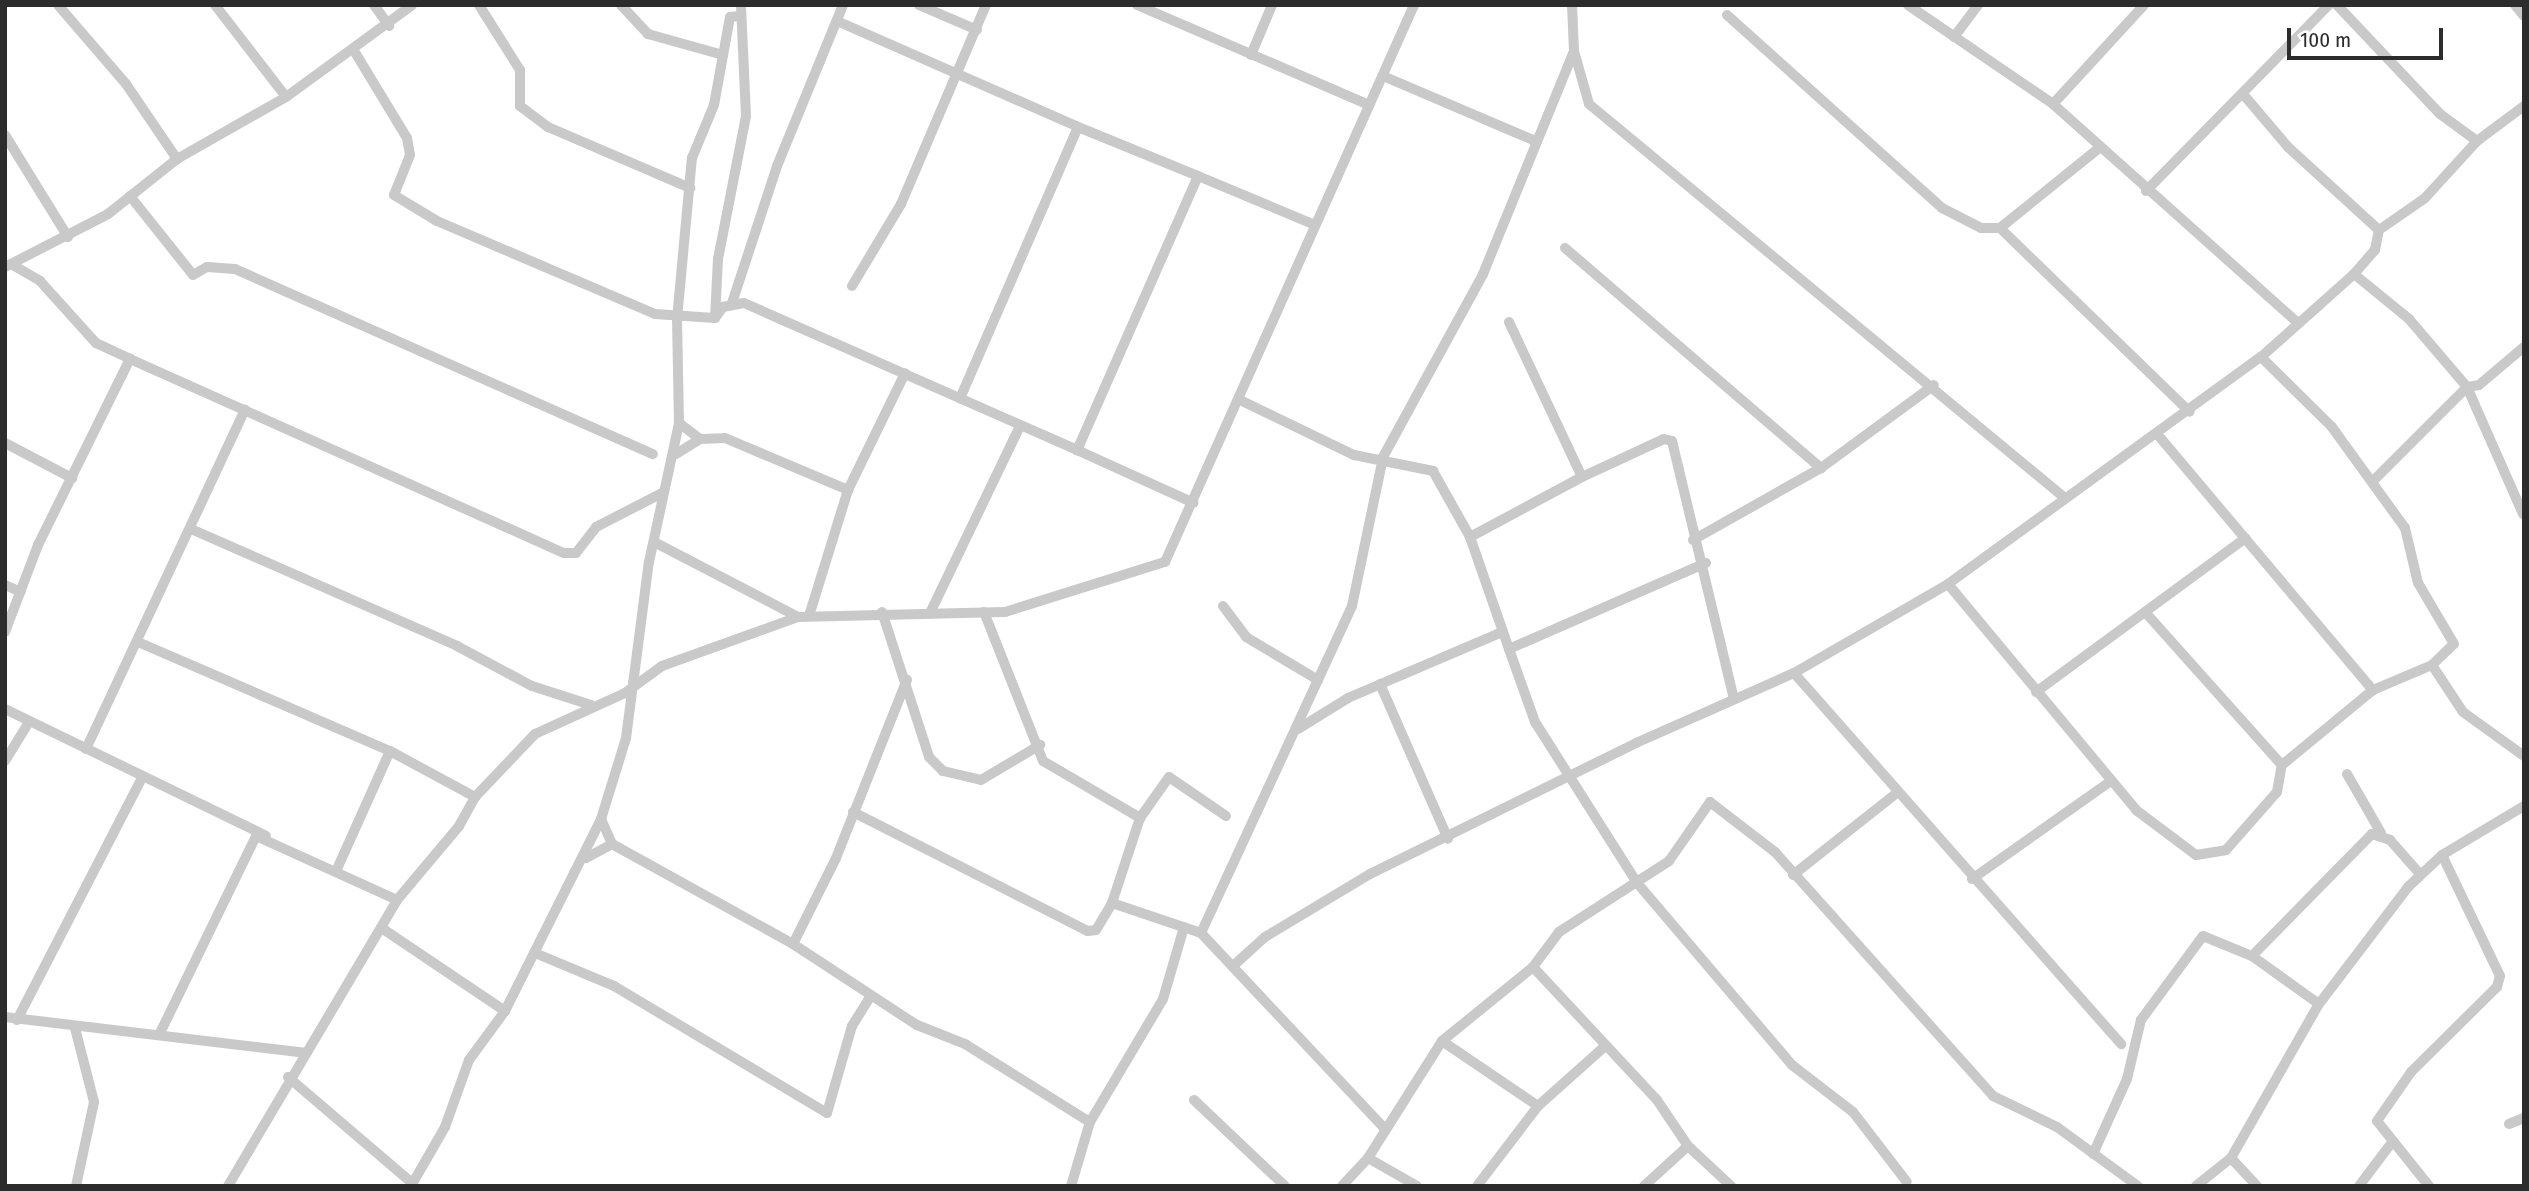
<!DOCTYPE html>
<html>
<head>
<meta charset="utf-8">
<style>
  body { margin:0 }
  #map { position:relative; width:2529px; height:1191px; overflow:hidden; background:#fff; font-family:"Fira Sans Condensed",sans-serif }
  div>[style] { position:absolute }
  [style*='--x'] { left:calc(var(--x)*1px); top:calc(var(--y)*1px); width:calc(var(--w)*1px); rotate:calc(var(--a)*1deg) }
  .minor>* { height:10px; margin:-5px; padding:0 5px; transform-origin:5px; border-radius:5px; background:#c9c9c9 }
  span { translate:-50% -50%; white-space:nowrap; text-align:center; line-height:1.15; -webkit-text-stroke:7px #fff; paint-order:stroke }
  .frame { position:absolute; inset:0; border:7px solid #2c2c2c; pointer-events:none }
  .scale { position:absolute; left:2287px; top:28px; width:156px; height:32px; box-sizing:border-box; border:4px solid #2c2c2c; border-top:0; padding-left:9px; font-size:21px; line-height:24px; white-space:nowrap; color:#2c2c2c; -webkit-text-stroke:5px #fff; paint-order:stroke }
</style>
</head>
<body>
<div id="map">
  <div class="minor">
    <i style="--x:58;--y:5;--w:104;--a:49.3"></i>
    <i style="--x:126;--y:84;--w:91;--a:55.8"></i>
    <i style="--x:215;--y:5;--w:116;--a:52.3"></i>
    <i style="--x:374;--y:5;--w:26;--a:54"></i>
    <i style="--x:479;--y:5;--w:77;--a:57.8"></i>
    <i style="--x:520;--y:70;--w:36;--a:90"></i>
    <i style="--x:520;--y:106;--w:35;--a:37"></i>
    <i style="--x:548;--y:127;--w:155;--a:23.2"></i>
    <i style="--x:621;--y:5;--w:40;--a:47"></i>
    <i style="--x:648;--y:34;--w:78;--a:15.6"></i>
    <i style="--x:919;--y:5;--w:63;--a:23.3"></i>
    <i style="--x:1137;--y:5;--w:253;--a:23.3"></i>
    <i style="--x:1908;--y:5;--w:176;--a:34.3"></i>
    <i style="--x:2053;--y:104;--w:327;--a:41.8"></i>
    <i style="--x:2337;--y:5;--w:150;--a:46.6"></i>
    <i style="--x:2440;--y:114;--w:46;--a:36.1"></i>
    <i style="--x:2515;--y:5;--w:14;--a:51"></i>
    <i style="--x:1727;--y:15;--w:289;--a:41.9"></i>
    <i style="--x:1942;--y:208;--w:44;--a:27.1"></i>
    <i style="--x:1981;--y:228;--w:19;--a:0"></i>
    <i style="--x:2000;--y:228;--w:127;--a:-38.9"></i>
    <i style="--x:837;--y:21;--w:263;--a:23.7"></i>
    <i style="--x:1078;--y:127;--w:296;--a:113.5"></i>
    <i style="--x:1954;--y:37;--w:40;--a:-53"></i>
    <i style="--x:353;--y:49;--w:104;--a:58.8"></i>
    <i style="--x:407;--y:138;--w:17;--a:80"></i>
    <i style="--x:410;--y:155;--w:43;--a:111.8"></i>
    <i style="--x:394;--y:195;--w:50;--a:31.2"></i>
    <i style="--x:437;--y:221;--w:237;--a:23.1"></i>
    <i style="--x:655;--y:314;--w:60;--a:3.8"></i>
    <i style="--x:715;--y:318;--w:14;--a:-54"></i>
    <i style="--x:723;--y:307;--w:21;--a:-11"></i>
    <i style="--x:744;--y:303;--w:364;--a:23.8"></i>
    <i style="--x:1574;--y:51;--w:55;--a:74.2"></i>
    <i style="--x:1589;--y:104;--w:618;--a:39.62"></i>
    <i style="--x:1251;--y:55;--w:54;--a:-67.2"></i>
    <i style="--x:1383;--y:76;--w:163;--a:23.1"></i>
    <i style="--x:2243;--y:94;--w:70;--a:49.7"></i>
    <i style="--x:2288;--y:147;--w:123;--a:42.4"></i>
    <i style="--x:2053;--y:104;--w:134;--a:-47.4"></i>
    <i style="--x:1078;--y:127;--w:130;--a:22.2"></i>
    <i style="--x:1198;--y:176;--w:300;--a:113.8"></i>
    <i style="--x:1077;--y:450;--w:128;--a:24.4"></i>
    <i style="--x:5;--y:135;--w:120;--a:58.3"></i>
    <i style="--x:1198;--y:176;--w:125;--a:22.7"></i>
    <i style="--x:2146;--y:191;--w:261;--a:-45.5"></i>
    <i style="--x:130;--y:196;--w:101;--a:51.4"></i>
    <i style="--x:193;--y:275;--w:16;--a:-30"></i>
    <i style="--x:207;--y:267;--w:28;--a:4"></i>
    <i style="--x:235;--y:269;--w:457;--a:23.9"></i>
    <i style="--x:2000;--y:228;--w:264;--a:44.1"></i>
    <i style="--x:1565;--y:248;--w:338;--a:40.7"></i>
    <i style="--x:1821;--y:468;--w:140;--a:-36.3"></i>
    <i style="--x:11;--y:264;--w:34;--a:30"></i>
    <i style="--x:40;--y:281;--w:84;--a:47.9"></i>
    <i style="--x:96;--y:343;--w:38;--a:25"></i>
    <i style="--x:5;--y:267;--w:116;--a:-27.2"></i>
    <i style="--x:108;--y:214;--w:88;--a:-38.6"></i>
    <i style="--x:177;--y:159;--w:125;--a:-29.6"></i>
    <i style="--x:286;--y:97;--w:156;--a:-36.1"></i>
    <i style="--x:2354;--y:274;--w:71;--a:39.3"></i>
    <i style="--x:2409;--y:319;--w:89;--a:49.5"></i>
    <i style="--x:2467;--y:387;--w:139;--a:66.2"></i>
    <i style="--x:852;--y:286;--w:96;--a:-59.1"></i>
    <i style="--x:901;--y:204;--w:216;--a:-66.9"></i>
    <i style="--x:732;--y:303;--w:144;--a:-71.8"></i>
    <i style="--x:777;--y:166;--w:174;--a:-67.7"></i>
    <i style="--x:715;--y:318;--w:59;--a:-87.1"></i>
    <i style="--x:718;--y:259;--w:146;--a:-78.9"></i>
    <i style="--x:746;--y:116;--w:111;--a:-92.6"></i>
    <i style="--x:1509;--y:322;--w:171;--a:64.8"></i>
    <i style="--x:1240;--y:400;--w:127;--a:25.8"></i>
    <i style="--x:1354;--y:455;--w:81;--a:11.4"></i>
    <i style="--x:1433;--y:471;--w:76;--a:60.7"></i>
    <i style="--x:1470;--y:537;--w:127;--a:-28.2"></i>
    <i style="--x:1582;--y:477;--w:90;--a:-24.9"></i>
    <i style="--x:1664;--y:439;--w:8;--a:14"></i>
    <i style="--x:1672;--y:441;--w:265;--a:76.5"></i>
    <i style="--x:2158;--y:435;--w:334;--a:49.9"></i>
    <i style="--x:700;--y:439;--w:26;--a:-143"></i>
    <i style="--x:679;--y:423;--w:104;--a:-91.1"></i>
    <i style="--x:677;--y:319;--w:162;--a:-84.7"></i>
    <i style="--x:692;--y:158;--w:57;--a:-67.5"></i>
    <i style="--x:714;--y:105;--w:89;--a:-79.7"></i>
    <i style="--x:730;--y:17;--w:9;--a:-6"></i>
    <i style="--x:5;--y:443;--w:76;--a:27.6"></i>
    <i style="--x:676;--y:454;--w:28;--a:-32"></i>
    <i style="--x:700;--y:439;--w:25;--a:-2"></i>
    <i style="--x:725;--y:438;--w:134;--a:22.9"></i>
    <i style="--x:848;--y:490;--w:132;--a:107.2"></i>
    <i style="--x:2373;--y:481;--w:133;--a:-45"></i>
    <i style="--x:2467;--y:387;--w:12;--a:-9"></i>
    <i style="--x:2479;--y:385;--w:59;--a:-40.2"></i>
    <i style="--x:848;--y:490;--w:130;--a:-64"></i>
    <i style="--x:191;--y:529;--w:291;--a:23.7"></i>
    <i style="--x:457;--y:646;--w:85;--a:28.1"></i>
    <i style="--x:532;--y:686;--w:62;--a:17.9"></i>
    <i style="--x:1470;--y:537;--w:119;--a:70.8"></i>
    <i style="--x:1509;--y:649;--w:215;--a:-23.6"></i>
    <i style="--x:1693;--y:540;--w:147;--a:-29.4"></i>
    <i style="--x:656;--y:543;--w:160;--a:27.5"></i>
    <i style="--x:1948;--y:584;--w:294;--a:50.2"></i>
    <i style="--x:2136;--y:810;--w:75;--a:36.9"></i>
    <i style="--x:2196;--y:855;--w:30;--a:-9"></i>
    <i style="--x:2226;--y:850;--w:77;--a:-48.7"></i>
    <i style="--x:2277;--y:792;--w:27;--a:-80"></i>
    <i style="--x:2282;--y:765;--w:118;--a:-39.5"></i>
    <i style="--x:2373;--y:690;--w:64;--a:-23"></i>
    <i style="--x:2432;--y:665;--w:30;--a:-44"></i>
    <i style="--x:2454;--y:644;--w:71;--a:-120.5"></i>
    <i style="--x:2418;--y:583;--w:57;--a:-103.3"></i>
    <i style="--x:2405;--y:528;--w:125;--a:-125.9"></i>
    <i style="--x:2332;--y:427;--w:100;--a:-135.4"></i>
    <i style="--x:5;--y:585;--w:17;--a:24"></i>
    <i style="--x:1223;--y:606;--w:39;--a:53"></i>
    <i style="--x:1246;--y:637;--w:84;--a:30.8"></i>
    <i style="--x:931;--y:611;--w:205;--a:-64.3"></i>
    <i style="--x:882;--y:612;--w:152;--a:72"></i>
    <i style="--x:929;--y:757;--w:20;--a:45"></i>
    <i style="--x:943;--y:771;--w:39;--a:13"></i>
    <i style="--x:981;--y:780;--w:69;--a:-30.7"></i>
    <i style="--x:984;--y:612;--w:160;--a:68.4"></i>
    <i style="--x:1043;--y:761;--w:113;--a:30.4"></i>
    <i style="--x:1140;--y:818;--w:50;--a:-54.7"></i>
    <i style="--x:1169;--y:777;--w:69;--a:34.4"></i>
    <i style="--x:2145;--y:612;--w:205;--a:48.2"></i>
    <i style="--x:5;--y:632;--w:93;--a:-69.2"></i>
    <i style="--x:38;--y:545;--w:208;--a:-63.7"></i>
    <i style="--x:130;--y:359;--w:475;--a:24.1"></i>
    <i style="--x:564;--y:553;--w:12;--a:0"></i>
    <i style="--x:576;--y:553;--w:33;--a:-52"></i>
    <i style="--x:596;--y:527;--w:76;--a:-27.2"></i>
    <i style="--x:138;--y:642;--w:275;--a:23.4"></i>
    <i style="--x:390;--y:751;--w:97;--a:28.4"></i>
    <i style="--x:1509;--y:649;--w:77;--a:70.4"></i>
    <i style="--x:1535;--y:722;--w:192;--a:57.6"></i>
    <i style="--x:1638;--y:884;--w:238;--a:49.6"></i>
    <i style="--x:1792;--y:1065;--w:77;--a:37.6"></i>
    <i style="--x:1853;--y:1112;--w:88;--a:52.4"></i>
    <i style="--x:2432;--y:665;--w:56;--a:56.6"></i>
    <i style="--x:2463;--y:712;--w:75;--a:35.8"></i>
    <i style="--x:1794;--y:673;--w:495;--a:48.6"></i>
    <i style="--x:1380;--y:684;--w:169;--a:66.3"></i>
    <i style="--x:2036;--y:692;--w:260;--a:-36.3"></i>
    <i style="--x:5;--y:709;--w:290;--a:25.9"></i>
    <i style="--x:1298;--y:729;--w:59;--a:-31.8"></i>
    <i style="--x:1348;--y:698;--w:168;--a:-23.2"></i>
    <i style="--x:86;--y:749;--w:375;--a:-64.9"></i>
    <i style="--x:5;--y:761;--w:46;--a:-58.4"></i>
    <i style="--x:2347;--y:774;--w:68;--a:60"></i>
    <i style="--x:853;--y:812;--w:263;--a:26.9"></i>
    <i style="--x:1088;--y:931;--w:8;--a:-7"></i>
    <i style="--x:1096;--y:930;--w:31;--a:-59"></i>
    <i style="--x:1112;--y:903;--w:89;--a:-71.8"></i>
    <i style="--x:601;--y:819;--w:27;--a:66"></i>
    <i style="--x:612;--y:844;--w:207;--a:28.9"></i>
    <i style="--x:793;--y:944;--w:148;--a:33.2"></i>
    <i style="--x:917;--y:1025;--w:52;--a:21.6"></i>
    <i style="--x:965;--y:1044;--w:147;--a:32"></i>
    <i style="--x:586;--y:858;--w:30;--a:-28"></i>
    <i style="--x:337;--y:869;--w:129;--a:-65.8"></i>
    <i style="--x:1793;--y:875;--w:134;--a:-38.3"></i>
    <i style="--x:1972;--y:879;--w:170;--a:-35.2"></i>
    <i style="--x:1112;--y:903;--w:94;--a:18.6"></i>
    <i style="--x:1201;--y:933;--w:267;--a:46.8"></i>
    <i style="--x:383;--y:929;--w:147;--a:33.9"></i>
    <i style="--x:1201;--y:933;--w:360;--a:-65.2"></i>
    <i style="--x:1352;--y:606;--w:152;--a:-78.2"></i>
    <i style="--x:1383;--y:457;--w:209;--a:-61.3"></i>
    <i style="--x:1483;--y:274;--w:241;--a:-67.8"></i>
    <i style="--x:1574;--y:51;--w:46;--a:-92.5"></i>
    <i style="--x:793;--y:944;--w:96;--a:-63.4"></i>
    <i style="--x:836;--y:858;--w:192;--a:-68.3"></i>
    <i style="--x:535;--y:953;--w:86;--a:22.7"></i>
    <i style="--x:614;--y:986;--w:248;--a:30.8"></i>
    <i style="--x:827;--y:1113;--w:91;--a:-74"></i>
    <i style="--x:852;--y:1026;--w:34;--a:-58"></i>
    <i style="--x:2252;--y:956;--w:171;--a:-45.5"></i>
    <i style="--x:2372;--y:834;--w:19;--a:18"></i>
    <i style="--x:2390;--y:840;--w:45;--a:48.6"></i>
    <i style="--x:1233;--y:966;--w:43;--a:-42.2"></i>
    <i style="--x:1265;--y:937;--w:122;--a:-31"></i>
    <i style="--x:1370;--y:874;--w:297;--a:-26.2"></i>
    <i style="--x:1636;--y:743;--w:173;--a:-23.9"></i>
    <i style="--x:1794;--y:673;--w:178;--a:-30"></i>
    <i style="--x:1948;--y:584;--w:387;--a:-36"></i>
    <i style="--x:2261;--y:357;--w:125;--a:-41.7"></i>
    <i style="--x:2354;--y:274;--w:32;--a:-49"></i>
    <i style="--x:2375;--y:250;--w:20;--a:-79"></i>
    <i style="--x:2379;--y:230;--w:56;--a:-34.8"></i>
    <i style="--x:2425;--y:198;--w:77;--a:-47.6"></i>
    <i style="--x:2477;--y:141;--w:59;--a:-36.7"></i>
    <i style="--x:1533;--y:967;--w:182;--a:47"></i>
    <i style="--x:1657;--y:1100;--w:55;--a:56"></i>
    <i style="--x:1688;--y:1146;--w:59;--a:42.9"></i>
    <i style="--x:5;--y:1017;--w:302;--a:6.8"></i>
    <i style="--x:17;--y:1020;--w:270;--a:-62.7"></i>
    <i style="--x:75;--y:1028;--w:76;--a:75.6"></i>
    <i style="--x:94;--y:1102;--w:86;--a:102.1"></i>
    <i style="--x:160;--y:1033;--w:219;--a:-64"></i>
    <i style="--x:256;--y:836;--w:155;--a:24.4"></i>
    <i style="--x:1442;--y:1041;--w:116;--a:34.1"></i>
    <i style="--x:288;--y:1077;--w:163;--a:40.5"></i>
    <i style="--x:1194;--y:1100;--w:125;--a:43.4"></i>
    <i style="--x:2509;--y:1124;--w:16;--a:-22"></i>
    <i style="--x:2093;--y:1154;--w:82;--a:-65.6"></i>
    <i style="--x:2127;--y:1079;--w:61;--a:-76.7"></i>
    <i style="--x:2141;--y:1020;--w:104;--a:-53.6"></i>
    <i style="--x:2203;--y:936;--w:53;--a:22.2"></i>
    <i style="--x:2252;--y:956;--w:82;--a:35.6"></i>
    <i style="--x:1368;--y:1158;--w:56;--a:29.7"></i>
    <i style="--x:2231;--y:1158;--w:38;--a:47"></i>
    <i style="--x:228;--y:1186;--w:332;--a:-59.4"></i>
    <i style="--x:397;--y:900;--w:97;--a:-50"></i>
    <i style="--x:459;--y:826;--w:33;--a:-61"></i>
    <i style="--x:475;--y:797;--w:87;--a:-46.4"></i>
    <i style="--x:535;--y:734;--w:99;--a:-24.5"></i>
    <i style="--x:625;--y:693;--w:46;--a:-36.1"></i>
    <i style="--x:662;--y:666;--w:145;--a:-19.8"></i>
    <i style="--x:798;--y:617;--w:207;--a:-1.4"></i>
    <i style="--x:1005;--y:612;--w:168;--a:-17.4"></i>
    <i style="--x:1165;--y:562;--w:610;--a:-65.91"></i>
    <i style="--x:411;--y:1186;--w:68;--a:-60"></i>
    <i style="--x:445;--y:1127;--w:71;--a:-70.3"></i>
    <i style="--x:469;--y:1060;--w:61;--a:-53.7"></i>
    <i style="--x:505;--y:1011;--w:215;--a:-63.4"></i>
    <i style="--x:601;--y:819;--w:85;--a:-72.8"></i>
    <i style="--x:626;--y:738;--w:177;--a:-82.6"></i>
    <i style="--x:649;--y:562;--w:142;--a:-77.8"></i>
    <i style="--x:1071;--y:1186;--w:67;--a:-73.5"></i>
    <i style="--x:1090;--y:1122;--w:143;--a:-59.3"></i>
    <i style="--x:1163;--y:999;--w:75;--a:-73.7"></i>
    <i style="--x:1342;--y:1186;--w:38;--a:-47"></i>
    <i style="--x:1368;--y:1158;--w:138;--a:-57.7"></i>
    <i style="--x:1442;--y:1041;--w:117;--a:-39.1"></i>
    <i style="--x:1533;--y:967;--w:44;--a:-53.4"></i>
    <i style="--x:1559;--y:932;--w:131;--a:-32.8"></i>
    <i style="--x:1669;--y:861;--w:72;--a:-55.2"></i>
    <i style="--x:1710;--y:802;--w:82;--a:37.6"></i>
    <i style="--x:1775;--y:852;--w:327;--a:48.2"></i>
    <i style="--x:1993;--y:1096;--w:71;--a:25.8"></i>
    <i style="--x:2057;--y:1127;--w:100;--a:36.1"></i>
    <i style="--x:1477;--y:1186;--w:101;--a:-52.7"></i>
    <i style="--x:1538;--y:1106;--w:89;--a:-41.8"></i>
    <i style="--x:1644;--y:1186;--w:59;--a:-42.3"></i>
    <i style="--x:2196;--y:1186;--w:45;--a:-38.7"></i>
    <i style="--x:2231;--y:1158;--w:177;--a:-60.3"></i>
    <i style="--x:2319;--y:1004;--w:147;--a:-52.7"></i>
    <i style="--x:2408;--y:887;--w:47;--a:-43.3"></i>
    <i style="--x:2442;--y:855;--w:96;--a:-30.9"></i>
    <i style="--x:2359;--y:1186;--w:51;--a:-52.9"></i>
    <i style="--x:2429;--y:1186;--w:83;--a:-128.7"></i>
    <i style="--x:2377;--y:1121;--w:60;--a:-55.2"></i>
    <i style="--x:2411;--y:1072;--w:121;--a:-44.7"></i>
    <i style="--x:2497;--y:987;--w:11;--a:-75"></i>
    <i style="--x:2500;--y:976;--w:134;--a:-115.6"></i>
  </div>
  <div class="frame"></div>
  <div class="scale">100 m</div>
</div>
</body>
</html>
